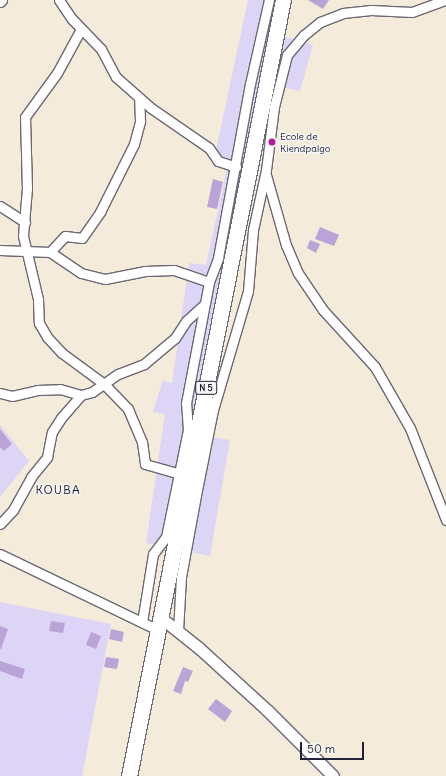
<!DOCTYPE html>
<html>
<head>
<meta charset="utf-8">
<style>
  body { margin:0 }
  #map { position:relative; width:446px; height:776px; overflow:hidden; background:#f5ebdb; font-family:Delius,sans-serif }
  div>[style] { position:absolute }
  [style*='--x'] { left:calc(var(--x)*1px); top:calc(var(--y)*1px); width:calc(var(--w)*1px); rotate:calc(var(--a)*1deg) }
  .built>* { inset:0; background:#ddd5f6 }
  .building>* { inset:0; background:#baa3d6 }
  .roads { filter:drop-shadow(1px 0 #6c6873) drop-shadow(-1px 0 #6c6873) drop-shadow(0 1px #6c6873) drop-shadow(0 -1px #6c6873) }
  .minor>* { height:9px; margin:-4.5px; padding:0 4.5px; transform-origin:4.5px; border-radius:4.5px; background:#fff }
  .tertiary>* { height:11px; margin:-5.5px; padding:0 5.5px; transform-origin:5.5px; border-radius:5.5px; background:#fff }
  .trunk>* { height:15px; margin:-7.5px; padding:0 7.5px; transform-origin:7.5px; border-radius:7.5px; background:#fff }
  .dots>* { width:11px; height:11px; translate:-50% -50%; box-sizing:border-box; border:2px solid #f6f6f2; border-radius:50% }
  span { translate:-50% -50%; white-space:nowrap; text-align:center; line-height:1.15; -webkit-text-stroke:3px #f6f6f2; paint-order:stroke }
  .shield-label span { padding:1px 3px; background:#f6f6f2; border:1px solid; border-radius:3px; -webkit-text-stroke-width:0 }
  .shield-label { font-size:9px; color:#22223b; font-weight:700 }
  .poi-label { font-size:10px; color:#22223b }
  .left { translate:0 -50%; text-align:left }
  .quarter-label { font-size:12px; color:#22223b; letter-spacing:1px }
  .scale { position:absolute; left:300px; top:742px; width:64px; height:18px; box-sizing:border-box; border:2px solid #22223b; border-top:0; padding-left:5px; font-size:12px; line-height:14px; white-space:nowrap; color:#22223b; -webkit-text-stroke:3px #f6f6f2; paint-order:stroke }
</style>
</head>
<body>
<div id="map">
  <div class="built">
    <i style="clip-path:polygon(248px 0,283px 0,276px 34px,313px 45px,300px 91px,267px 84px,197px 435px,230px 440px,210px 556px,146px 543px,165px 414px,153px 412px,163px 380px,172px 383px,189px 263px,206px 265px,227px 169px,213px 164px)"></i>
    <i style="clip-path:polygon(0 425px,29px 461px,0 497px)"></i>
    <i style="clip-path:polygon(0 602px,111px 624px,82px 776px,0 776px)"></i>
  </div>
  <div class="building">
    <i style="clip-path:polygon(308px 0,329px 0,323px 9px)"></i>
    <i style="clip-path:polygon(213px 179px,223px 182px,217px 209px,207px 207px)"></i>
    <i style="clip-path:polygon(320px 227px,339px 235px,334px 246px,315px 239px)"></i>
    <i style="clip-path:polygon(310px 240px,320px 244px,316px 253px,307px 248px)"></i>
    <i style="clip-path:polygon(0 429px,12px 444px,4px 451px,0 447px)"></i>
    <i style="clip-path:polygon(51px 621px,65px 623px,63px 633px,49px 631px)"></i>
    <i style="clip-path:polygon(0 626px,8px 629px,1px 649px,0 649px)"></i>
    <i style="clip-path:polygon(111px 629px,124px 632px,122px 642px,109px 639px)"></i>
    <i style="clip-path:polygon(91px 632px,101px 636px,96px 649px,86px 645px)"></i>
    <i style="clip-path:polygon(106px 657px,119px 659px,117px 669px,104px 667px)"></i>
    <i style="clip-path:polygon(0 661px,25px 669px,22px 679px,0 671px)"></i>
    <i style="clip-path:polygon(183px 667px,193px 671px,188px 682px,185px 681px,181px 694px,173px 691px)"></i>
    <i style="clip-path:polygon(216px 699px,232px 711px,225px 722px,208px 709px)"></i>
  </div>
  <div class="roads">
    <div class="minor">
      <i style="--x:59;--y:0;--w:23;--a:56"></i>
      <i style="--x:72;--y:19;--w:42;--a:46"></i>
      <i style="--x:101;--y:49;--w:32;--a:62"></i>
      <i style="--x:116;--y:77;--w:47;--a:41.5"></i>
      <i style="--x:151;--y:108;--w:70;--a:34.6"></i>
      <i style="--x:209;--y:148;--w:16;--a:55"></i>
      <i style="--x:218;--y:161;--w:19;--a:18"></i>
      <i style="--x:0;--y:2;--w:3;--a:-45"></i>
      <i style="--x:81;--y:29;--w:50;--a:118.6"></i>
      <i style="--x:57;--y:73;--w:54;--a:126"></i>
      <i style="--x:25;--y:117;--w:71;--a:88.4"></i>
      <i style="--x:27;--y:188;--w:48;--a:94.8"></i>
      <i style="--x:23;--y:236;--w:65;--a:76.6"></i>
      <i style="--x:38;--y:299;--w:24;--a:88"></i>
      <i style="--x:39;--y:323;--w:16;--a:60"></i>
      <i style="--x:47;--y:337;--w:22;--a:47"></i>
      <i style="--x:62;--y:353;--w:52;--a:36.4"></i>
      <i style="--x:104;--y:384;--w:35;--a:46"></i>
      <i style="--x:128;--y:409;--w:36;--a:67"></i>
      <i style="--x:142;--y:442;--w:22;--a:82"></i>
      <i style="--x:145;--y:464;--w:41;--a:15.8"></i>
      <i style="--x:266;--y:175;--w:73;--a:74.1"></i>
      <i style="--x:286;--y:245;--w:30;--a:67"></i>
      <i style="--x:298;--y:273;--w:45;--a:56"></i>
      <i style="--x:323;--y:310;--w:77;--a:47.6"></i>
      <i style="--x:375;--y:367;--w:70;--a:60.2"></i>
      <i style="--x:410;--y:428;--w:99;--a:68.6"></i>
      <i style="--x:0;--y:206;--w:30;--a:33"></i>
      <i style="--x:0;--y:250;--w:50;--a:2.3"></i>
      <i style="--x:50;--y:252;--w:37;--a:34"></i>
      <i style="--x:81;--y:273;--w:25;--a:14"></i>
      <i style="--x:105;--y:279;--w:41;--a:-11.3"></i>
      <i style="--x:145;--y:271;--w:29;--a:-2"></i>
      <i style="--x:174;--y:270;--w:37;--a:19"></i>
      <i style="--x:50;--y:252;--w:22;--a:-47"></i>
      <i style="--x:65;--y:236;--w:17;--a:7"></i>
      <i style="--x:82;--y:238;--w:32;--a:-55"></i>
      <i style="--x:100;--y:212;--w:76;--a:-63.4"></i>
      <i style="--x:134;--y:144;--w:24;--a:-75"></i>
      <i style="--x:140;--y:121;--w:23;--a:-92"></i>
      <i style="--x:0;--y:393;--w:12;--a:14"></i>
      <i style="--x:12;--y:396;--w:26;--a:-13"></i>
      <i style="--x:37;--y:390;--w:23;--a:-2"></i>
      <i style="--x:60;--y:389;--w:22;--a:16"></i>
      <i style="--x:0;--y:524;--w:19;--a:-47"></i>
      <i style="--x:13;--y:510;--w:38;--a:-61"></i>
      <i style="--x:31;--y:477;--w:26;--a:-51"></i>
      <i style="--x:47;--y:457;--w:25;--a:-79"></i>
      <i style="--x:52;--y:432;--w:17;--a:-57"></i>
      <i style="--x:61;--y:418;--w:30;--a:-49"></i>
      <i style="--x:81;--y:395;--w:11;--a:-15"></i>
      <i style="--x:92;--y:392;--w:32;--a:-35"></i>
      <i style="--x:118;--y:374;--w:28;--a:-21"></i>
      <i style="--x:144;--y:364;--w:40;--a:-40"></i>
      <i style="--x:175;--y:338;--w:20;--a:-57"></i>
      <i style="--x:186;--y:321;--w:24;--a:-42"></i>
      <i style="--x:0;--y:554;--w:175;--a:25.7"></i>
      <i style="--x:142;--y:622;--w:69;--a:-80.8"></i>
      <i style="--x:153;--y:554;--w:21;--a:-53"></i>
      <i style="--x:166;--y:537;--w:109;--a:-78.4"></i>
      <i style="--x:188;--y:430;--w:27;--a:-94"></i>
      <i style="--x:186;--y:403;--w:123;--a:-79.2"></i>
      <i style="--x:209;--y:282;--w:26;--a:-69"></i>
      <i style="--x:218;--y:258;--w:177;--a:-79.6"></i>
      <i style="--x:250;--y:84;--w:86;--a:-77.3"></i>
      <i style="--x:178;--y:631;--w:54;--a:-86.8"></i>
      <i style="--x:181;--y:577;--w:83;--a:-79.6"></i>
      <i style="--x:196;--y:495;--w:87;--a:-78.7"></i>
      <i style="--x:213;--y:410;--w:124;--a:-73.6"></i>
      <i style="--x:248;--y:291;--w:61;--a:-85.3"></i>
      <i style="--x:253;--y:230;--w:61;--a:-77.8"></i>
      <i style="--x:266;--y:170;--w:64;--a:-82.8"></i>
      <i style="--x:274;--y:107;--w:54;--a:-76"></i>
      <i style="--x:287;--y:55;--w:26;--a:-50"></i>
      <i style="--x:304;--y:35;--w:21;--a:-39"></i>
      <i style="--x:320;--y:22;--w:25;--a:-21"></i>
      <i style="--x:343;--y:13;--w:28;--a:-6"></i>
      <i style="--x:371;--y:10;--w:41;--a:2.8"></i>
      <i style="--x:412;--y:12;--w:35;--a:-20"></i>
    </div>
    <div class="tertiary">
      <i style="--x:160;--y:617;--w:50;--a:38.5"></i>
      <i style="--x:199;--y:648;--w:92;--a:42.4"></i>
      <i style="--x:267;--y:710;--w:93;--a:45"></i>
    </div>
    <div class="trunk">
      <i style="--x:129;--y:776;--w:791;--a:-78.78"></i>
    </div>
  </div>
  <div class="dots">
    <i style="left:272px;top:142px;background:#b5179e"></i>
  </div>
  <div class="shield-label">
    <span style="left:206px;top:388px">N 5</span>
  </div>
  <div class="poi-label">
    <span class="left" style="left:280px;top:142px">Ecole de<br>Kiendpalgo</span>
  </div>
  <div class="quarter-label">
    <span style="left:58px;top:490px">KOUBA</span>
  </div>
  <div class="scale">50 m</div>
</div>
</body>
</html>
